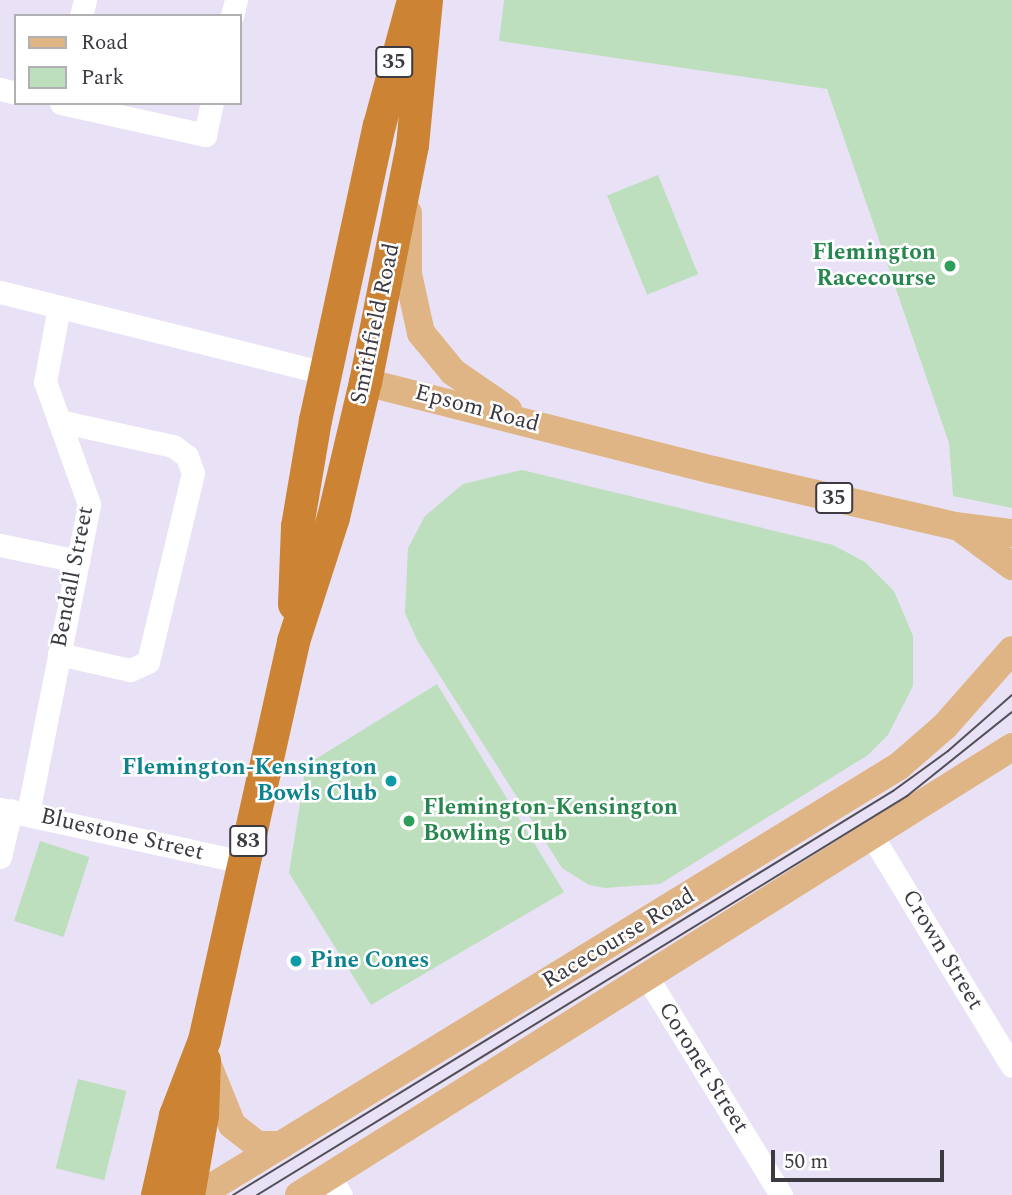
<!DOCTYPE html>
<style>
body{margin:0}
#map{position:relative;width:1012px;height:1195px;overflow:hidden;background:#e9e2f6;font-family:Spectral,serif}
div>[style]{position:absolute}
.green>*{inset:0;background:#bedfbe;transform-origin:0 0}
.minor>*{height:23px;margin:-11.5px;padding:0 11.5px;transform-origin:11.5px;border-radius:11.5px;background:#fff}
.major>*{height:28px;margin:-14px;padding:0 14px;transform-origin:14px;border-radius:14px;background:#e0b585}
.highway>*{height:33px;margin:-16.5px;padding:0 16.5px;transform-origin:16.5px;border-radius:16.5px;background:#cc8434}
.tram>*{height:2px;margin:-1px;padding:0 1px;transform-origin:1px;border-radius:1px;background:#524f58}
.dots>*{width:19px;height:19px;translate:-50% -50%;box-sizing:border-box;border:4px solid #fff;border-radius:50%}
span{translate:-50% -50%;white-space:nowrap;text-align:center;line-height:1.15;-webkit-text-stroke:5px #fff;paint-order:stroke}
.shield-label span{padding:2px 5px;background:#fff;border:2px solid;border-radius:5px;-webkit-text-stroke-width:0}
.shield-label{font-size:21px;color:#3d3a42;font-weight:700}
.leisure-label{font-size:23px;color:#27864d;font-weight:700}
.right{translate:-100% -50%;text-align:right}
.left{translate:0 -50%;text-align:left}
.street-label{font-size:23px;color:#3d3a42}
.culture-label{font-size:23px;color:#0d838f;font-weight:700}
.legend{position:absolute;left:14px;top:14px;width:228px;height:91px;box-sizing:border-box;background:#fff;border:2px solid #b1b0b3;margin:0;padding:9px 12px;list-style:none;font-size:21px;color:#3d3a42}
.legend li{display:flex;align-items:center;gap:14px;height:35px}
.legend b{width:35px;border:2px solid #b1b0b3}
.scale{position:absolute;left:771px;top:1150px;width:173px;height:32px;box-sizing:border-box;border:4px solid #3d3a42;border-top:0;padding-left:9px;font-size:21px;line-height:24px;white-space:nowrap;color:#3d3a42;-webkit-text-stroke:5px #fff;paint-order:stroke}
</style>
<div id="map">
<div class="green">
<div style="clip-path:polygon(504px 0,1012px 0,1012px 508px,953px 496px,949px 443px,827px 89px,499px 41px)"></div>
<div style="left:658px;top:175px;width:107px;height:55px;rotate:68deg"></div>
<div style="clip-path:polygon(522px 470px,833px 545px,865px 562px,894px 591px,913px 636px,913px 686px,888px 735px,868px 755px,660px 884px,605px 888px,589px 885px,562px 868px,417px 640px,405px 613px,408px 548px,425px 516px,463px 484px)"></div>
<div style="clip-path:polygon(437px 684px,564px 892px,371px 1005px,289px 873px,306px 765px)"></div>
<div style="left:40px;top:841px;width:52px;height:84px;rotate:18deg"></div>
<div style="left:78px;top:1079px;width:50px;height:92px;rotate:14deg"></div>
</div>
<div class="minor">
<div style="left:81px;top:16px;width:16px;rotate:-76deg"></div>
<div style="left:232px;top:16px;width:16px;rotate:-76deg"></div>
<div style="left:0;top:89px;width:16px;rotate:14deg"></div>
<div style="left:61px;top:103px;width:148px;rotate:12.5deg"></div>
<div style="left:205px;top:135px;width:33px;rotate:-78deg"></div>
<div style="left:0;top:292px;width:335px;rotate:14deg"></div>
<div style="left:59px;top:421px;width:117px;rotate:12.4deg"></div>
<div style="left:173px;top:446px;width:17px;rotate:36deg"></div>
<div style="left:187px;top:456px;width:18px;rotate:71deg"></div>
<div style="left:193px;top:473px;width:194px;rotate:103.4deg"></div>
<div style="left:148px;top:662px;width:20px;rotate:156deg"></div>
<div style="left:130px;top:670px;width:73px;rotate:-167.3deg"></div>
<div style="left:0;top:545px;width:80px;rotate:11.6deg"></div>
<div style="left:0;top:809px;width:250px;rotate:12.3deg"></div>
<div style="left:28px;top:813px;width:315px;rotate:-78.8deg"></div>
<div style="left:89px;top:504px;width:130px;rotate:-109.8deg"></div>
<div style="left:45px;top:382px;width:76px;rotate:-79.4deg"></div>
<div style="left:872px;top:836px;width:269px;rotate:58.7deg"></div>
<div style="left:0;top:857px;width:48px;rotate:-76.8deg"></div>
<div style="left:647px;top:977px;width:256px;rotate:58.4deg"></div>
<div style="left:329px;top:1176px;width:22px;rotate:58deg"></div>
</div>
<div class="major">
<div style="left:408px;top:213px;width:61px;rotate:90deg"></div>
<div style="left:408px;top:274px;width:60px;rotate:77.6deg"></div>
<div style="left:421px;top:333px;width:50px;rotate:50.6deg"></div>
<div style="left:453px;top:372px;width:67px;rotate:34.6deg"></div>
<div style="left:365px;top:382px;width:359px;rotate:14.2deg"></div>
<div style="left:713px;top:470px;width:248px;rotate:13deg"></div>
<div style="left:955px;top:526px;width:57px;rotate:7deg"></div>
<div style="left:963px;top:530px;width:61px;rotate:36.3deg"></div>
<div style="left:209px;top:1068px;width:61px;rotate:68deg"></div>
<div style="left:232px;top:1125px;width:33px;rotate:38deg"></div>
<div style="left:258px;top:1145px;width:23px"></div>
<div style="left:199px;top:1195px;width:821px;rotate:-31.5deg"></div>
<div style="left:899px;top:766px;width:61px;rotate:-41deg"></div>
<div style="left:945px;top:726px;width:101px;rotate:-48.6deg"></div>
<div style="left:299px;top:1195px;width:842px;rotate:-32.14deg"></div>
</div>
<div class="highway">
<div style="left:294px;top:604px;width:78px;rotate:-87.8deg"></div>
<div style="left:297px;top:526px;width:108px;rotate:-80.4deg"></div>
<div style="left:315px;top:420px;width:302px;rotate:-77.8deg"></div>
<div style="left:379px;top:125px;width:130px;rotate:-74.8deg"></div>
<div style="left:157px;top:1195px;width:82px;rotate:-77.3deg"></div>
<div style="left:175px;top:1115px;width:80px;rotate:-68.9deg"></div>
<div style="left:204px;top:1040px;width:409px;rotate:-77.4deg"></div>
<div style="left:293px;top:641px;width:130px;rotate:-72.1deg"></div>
<div style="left:333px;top:517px;width:139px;rotate:-76.7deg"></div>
<div style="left:365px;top:382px;width:242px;rotate:-78.8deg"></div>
<div style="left:412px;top:145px;width:146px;rotate:-84.5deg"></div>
<div style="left:188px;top:1195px;width:81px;rotate:-80.1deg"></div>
<div style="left:202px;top:1115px;width:55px;rotate:-87.9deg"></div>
</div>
<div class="tram">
<div style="left:233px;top:1195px;width:774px;rotate:-31.47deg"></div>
<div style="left:893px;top:791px;width:68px;rotate:-36deg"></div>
<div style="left:948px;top:751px;width:85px;rotate:-41.2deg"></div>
<div style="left:257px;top:1195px;width:763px;rotate:-31.54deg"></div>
<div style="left:907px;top:796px;width:134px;rotate:-38.7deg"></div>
</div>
<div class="dots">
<div style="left:950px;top:266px;background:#2e9e5b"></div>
<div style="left:391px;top:781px;background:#0f9aa8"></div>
<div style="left:409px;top:821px;background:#2e9e5b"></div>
<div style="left:296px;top:961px;background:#0f9aa8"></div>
</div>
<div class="shield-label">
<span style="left:394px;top:62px">35</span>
<span style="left:834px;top:498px">35</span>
<span style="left:248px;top:841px">83</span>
</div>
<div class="leisure-label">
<span class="right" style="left:936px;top:266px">Flemington<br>Racecourse</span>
<span class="left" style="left:423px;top:821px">Flemington-Kensington<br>Bowling Club</span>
</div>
<div class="street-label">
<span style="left:376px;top:324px;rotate:-78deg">Smithfield Road</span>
<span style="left:477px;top:409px;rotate:15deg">Epsom Road</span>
<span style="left:73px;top:577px;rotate:-79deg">Bendall Street</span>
<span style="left:122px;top:835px;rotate:13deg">Bluestone Street</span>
<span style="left:619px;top:939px;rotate:-31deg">Racecourse Road</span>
<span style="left:942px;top:950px;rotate:59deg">Crown Street</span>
<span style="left:703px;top:1068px;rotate:58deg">Coronet Street</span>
</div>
<div class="culture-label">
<span class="right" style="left:377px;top:781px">Flemington-Kensington<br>Bowls Club</span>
<span class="left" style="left:310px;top:961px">Pine Cones</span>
</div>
<ul class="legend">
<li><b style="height:9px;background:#e0b585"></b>Road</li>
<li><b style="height:19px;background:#bedfbe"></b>Park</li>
</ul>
<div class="scale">50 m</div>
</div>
